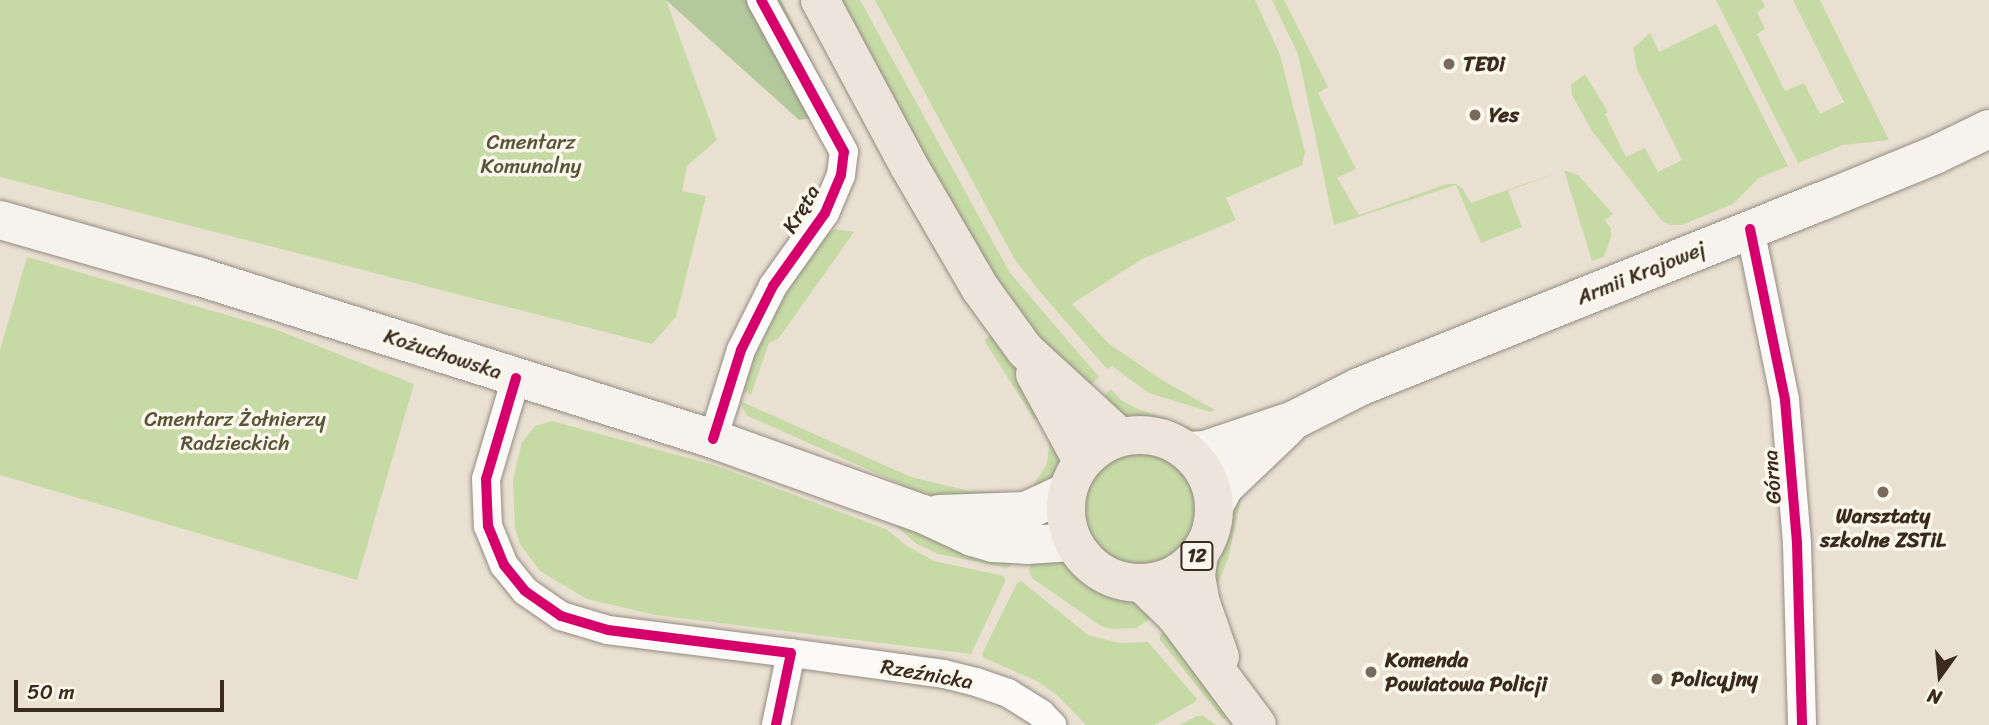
<!DOCTYPE html>
<meta charset="utf-8">
<style>
body{margin:0}
#map{position:relative;width:1989px;height:725px;overflow:hidden;background:#eae0d2;font-family:Sriracha,sans-serif}
div>[style]{position:absolute}
.green>*{inset:0;background:#c6daa6}
.round{border-radius:50%}
.forest>*{inset:0;background:#b3c99c}
.roads{filter:drop-shadow(0 0 2px #948c83) drop-shadow(0 0 2px #948c83)}
.street>*{height:28px;margin:-14px;padding:0 14px;transform-origin:14px;border-radius:14px;background:#fcfaf8}
.secondary>*{height:38px;margin:-19px;padding:0 19px;transform-origin:19px;border-radius:19px;background:#f6f2ed}
.primary>*{height:38px;margin:-19px;padding:0 19px;transform-origin:19px;border-radius:19px;background:#ede5dc}
.primary>.ring{margin:-19px;padding:0;box-sizing:content-box;background:none;border:38px solid #ede5dc;border-radius:50%}
.cycleway>*{height:10px;margin:-5px;padding:0 5px;transform-origin:5px;border-radius:5px;background:#d6006c}
.dots>*{width:19px;height:19px;translate:-50% -50%;box-sizing:border-box;border:4px solid #fbf7ec;border-radius:50%}
span{translate:-50% -50%;white-space:nowrap;text-align:center;line-height:1.15;-webkit-text-stroke:7px #fbf7ec;paint-order:stroke}
.shield-label span{padding:2px 5px;background:#fbf7ec;border:2px solid;border-radius:5px;-webkit-text-stroke-width:0}
.shield-label{font-size:19px;color:#3b2a1e;font-weight:700}
.poi-label{font-size:21px;color:#3b2a1e;font-weight:700}
.left{translate:0 -50%;text-align:left}
.park-label{font-size:21px;color:#565537}
.street-label{font-size:21px;color:#3b2a1e}
.north{position:absolute;left:1905px;top:641px;width:70px;height:70px;-webkit-text-stroke:5px #fbf7ec;paint-order:stroke;rotate:195deg;font-size:19px;font-weight:700;line-height:28px;text-align:center;color:#3b2a1e}
.north::after{content:'';display:block;margin:auto;width:24px;height:32px;background:#3b2a1e;clip-path:polygon(50% 0,100% 100%,50% 72%,0 100%)}
.scale{position:absolute;left:14px;top:680px;width:210px;height:32px;box-sizing:border-box;border:4px solid #3b2a1e;border-top:0;padding-left:9px;font-size:21px;line-height:24px;white-space:nowrap;color:#3b2a1e;-webkit-text-stroke:5px #fbf7ec;paint-order:stroke}
</style>
<div id="map">
<div class="green">
<div style="clip-path:polygon(0 0,666px 0,717px 140px,687px 166px,682px 191px,706px 196px,676px 317px,652px 344px,0 177px)"></div>
<div style="clip-path:polygon(838px 0,860px 0,1010px 273px,1099px 377px,1084px 391px,1025px 323px,979px 258px)"></div>
<div style="clip-path:polygon(875px 0,1255px 0,1280px 55px,1305px 152px,1302px 165px,1226px 198px,1236px 220px,1142px 259px,1072px 304px,1108px 343px,1162px 380px,1215px 410px,1210px 412px,1149px 393px,1112px 366px,1107px 369px,1041px 293px,1015px 260px)"></div>
<div style="clip-path:polygon(1272px 0,1284px 0,1328px 87px,1318px 93px,1356px 169px,1337px 178px,1359px 215px,1447px 184px,1456px 184px,1462px 188px,1471px 203px,1564px 170px,1578px 175px,1613px 214px,1605px 220px,1611px 229px,1611px 237px,1604px 257px,1592px 261px,1564px 170px,1508px 191px,1522px 227px,1481px 243px,1456px 185px,1334px 225px,1298px 54px)"></div>
<div style="clip-path:polygon(1716px 0,1762px 0,1765px 7px,1757px 12px,1765px 29px,1757px 34px,1785px 91px,1804px 83px,1820px 114px,1844px 102px,1793px 0,1820px 0,1889px 140px,1843px 145px,1798px 163px)"></div>
<div style="clip-path:polygon(1716px 24px,1788px 166px,1759px 178px,1733px 204px,1682px 225px,1670px 225px,1662px 221px,1592px 131px,1572px 95px,1571px 85px,1585px 74px,1608px 112px,1605px 114px,1626px 157px,1645px 148px,1658px 172px,1682px 160px,1637px 69px,1633px 48px,1650px 33px,1659px 52px)"></div>
<div style="clip-path:polygon(835px 229px,854px 232px,779px 338px,769px 343px,751px 395px,742px 390px,762px 336px,783px 295px,827px 234px)"></div>
<div style="clip-path:polygon(27px 257px,275px 329px,414px 384px,357px 580px,0 475px,0 350px)"></div>
<div style="clip-path:polygon(995px 333px,1048px 416px,1041px 421px,1034px 419px,984px 340px)"></div>
<div style="clip-path:polygon(1111px 389px,1121px 400px,1138px 409px,1214px 436px,1188px 436px,1168px 427px,1126px 421px,1096px 403px)"></div>
<div style="clip-path:polygon(740px 401px,911px 477px,969px 491px,1013px 493px,937px 497px,914px 490px,746px 415px)"></div>
<div style="clip-path:polygon(552px 421px,714px 465px,886px 529px,907px 546px,934px 561px,1004px 576px,1005px 582px,971px 654px,655px 615px,587px 599px,540px 571px,520px 544px,515px 528px,513px 480px,522px 442px,535px 426px)"></div>
<div style="clip-path:polygon(1050px 436px,1061px 461px,1059px 470px,1055px 479px,1031px 489px,1047px 464px)"></div>
<div class="round" style="left:1084px;top:450px;width:116px;height:116px"></div>
<div style="clip-path:polygon(1245px 480px,1228px 559px,1216px 588px,1213px 556px,1223px 534px,1229px 504px)"></div>
<div style="clip-path:polygon(891px 522px,1014px 562px,1007px 568px,938px 554px,917px 544px)"></div>
<div style="clip-path:polygon(1034px 551px,1066px 557px,1091px 578px,1146px 599px,1161px 612px,1136px 628px,1112px 629px,1101px 626px,1032px 578px,1029px 571px)"></div>
<div style="clip-path:polygon(1021px 581px,1088px 635px,1119px 643px,1148px 642px,1197px 699px,1195px 702px,1154px 725px,1086px 725px,1058px 696px,1037px 681px,984px 658px,982px 654px,1017px 583px)"></div>
<div style="clip-path:polygon(1172px 627px,1230px 719px,1223px 719px,1160px 640px,1160px 634px)"></div>
<div style="clip-path:polygon(1202px 715px,1216px 725px,1180px 725px,1195px 717px)"></div>
</div>
<div class="forest">
<div style="clip-path:polygon(666px 0,781px 0,838px 115px,799px 120px)"></div>
</div>
<div class="roads">
<div class="street">
<div style="left:1750px;top:229px;width:175px;rotate:78.4deg"></div>
<div style="left:1785px;top:400px;width:144px;rotate:85.2deg"></div>
<div style="left:1797px;top:544px;width:181px;rotate:88.4deg"></div>
<div style="left:516px;top:378px;width:105px;rotate:106.5deg"></div>
<div style="left:486px;top:479px;width:47px;rotate:87.6deg"></div>
<div style="left:488px;top:526px;width:42px;rotate:67.7deg"></div>
<div style="left:504px;top:565px;width:33px;rotate:51deg"></div>
<div style="left:525px;top:591px;width:44px;rotate:34.8deg"></div>
<div style="left:561px;top:616px;width:49px;rotate:16.6deg"></div>
<div style="left:608px;top:630px;width:184px;rotate:7.2deg"></div>
<div style="left:791px;top:653px;width:74px;rotate:101.8deg"></div>
<div style="left:713px;top:439px;width:93px;rotate:-72.5deg"></div>
<div style="left:741px;top:350px;width:72px;rotate:-63.4deg"></div>
<div style="left:773px;top:286px;width:90px;rotate:-54.5deg"></div>
<div style="left:825px;top:213px;width:41px;rotate:-67.2deg"></div>
<div style="left:841px;top:175px;width:23px;rotate:-83deg"></div>
<div style="left:844px;top:152px;width:173px;rotate:-118.6deg"></div>
<div style="left:791px;top:653px;width:154px;rotate:7.8deg"></div>
<div style="left:944px;top:674px;width:33px;rotate:14deg"></div>
<div style="left:976px;top:682px;width:34px;rotate:19deg"></div>
<div style="left:1008px;top:693px;width:39px;rotate:32deg"></div>
<div style="left:1041px;top:714px;width:16px;rotate:45deg"></div>
</div>
<div class="secondary">
<div style="left:0;top:220px;width:205px;rotate:15.9deg"></div>
<div style="left:197px;top:276px;width:541px;rotate:17.53deg"></div>
<div style="left:713px;top:439px;width:223px;rotate:19.7deg"></div>
<div style="left:923px;top:514px;width:54px;rotate:25.1deg"></div>
<div style="left:972px;top:537px;width:22px;rotate:16deg"></div>
<div style="left:993px;top:543px;width:34px;rotate:3deg"></div>
<div style="left:1027px;top:545px;width:46px;rotate:-3.7deg"></div>
<div style="left:1187px;top:451px;width:18px;rotate:-3deg"></div>
<div style="left:1205px;top:450px;width:94px;rotate:-18.6deg"></div>
<div style="left:1294px;top:420px;width:73px;rotate:-26.9deg"></div>
<div style="left:1359px;top:387px;width:497px;rotate:-21.9deg"></div>
<div style="left:1820px;top:202px;width:124px;rotate:-22.2deg"></div>
<div style="left:1935px;top:155px;width:60px;rotate:-25.7deg"></div>
<div style="left:1214px;top:506px;width:21px;rotate:-62deg"></div>
<div style="left:1224px;top:487px;width:87px;rotate:-43.6deg"></div>
<div style="left:939px;top:514px;width:87px;rotate:-2deg"></div>
<div style="left:1026px;top:511px;width:45px;rotate:-24.9deg"></div>
</div>
<div class="primary">
<div style="left:820px;top:0;width:188px;rotate:61.8deg"></div>
<div style="left:909px;top:166px;width:141px;rotate:59.8deg"></div>
<div style="left:980px;top:288px;width:77px;rotate:54deg"></div>
<div style="left:1025px;top:350px;width:129px;rotate:42.5deg"></div>
<div style="left:1035px;top:374px;width:99px;rotate:61.6deg"></div>
<div class="ring" style="left:1066px;top:435px;width:110px;height:110px"></div>
<div style="left:1199px;top:554px;width:22px;rotate:98deg"></div>
<div style="left:1196px;top:576px;width:27px;rotate:80deg"></div>
<div style="left:1201px;top:603px;width:57px;rotate:70.6deg"></div>
<div style="left:1142px;top:583px;width:46px;rotate:44.1deg"></div>
<div style="left:1175px;top:615px;width:137px;rotate:53.3deg"></div>
</div>
</div>
<div class="cycleway">
<div style="left:1750px;top:229px;width:175px;rotate:78.4deg"></div>
<div style="left:1785px;top:400px;width:144px;rotate:85.2deg"></div>
<div style="left:1797px;top:544px;width:181px;rotate:88.4deg"></div>
<div style="left:516px;top:378px;width:105px;rotate:106.5deg"></div>
<div style="left:486px;top:479px;width:47px;rotate:87.6deg"></div>
<div style="left:488px;top:526px;width:42px;rotate:67.7deg"></div>
<div style="left:504px;top:565px;width:33px;rotate:51deg"></div>
<div style="left:525px;top:591px;width:44px;rotate:34.8deg"></div>
<div style="left:561px;top:616px;width:49px;rotate:16.6deg"></div>
<div style="left:608px;top:630px;width:184px;rotate:7.2deg"></div>
<div style="left:791px;top:653px;width:74px;rotate:101.8deg"></div>
<div style="left:713px;top:439px;width:93px;rotate:-72.5deg"></div>
<div style="left:741px;top:350px;width:72px;rotate:-63.4deg"></div>
<div style="left:773px;top:286px;width:90px;rotate:-54.5deg"></div>
<div style="left:825px;top:213px;width:41px;rotate:-67.2deg"></div>
<div style="left:841px;top:175px;width:23px;rotate:-83deg"></div>
<div style="left:844px;top:152px;width:173px;rotate:-118.6deg"></div>
</div>
<div class="dots">
<div style="left:1449px;top:64px;background:#786a5d"></div>
<div style="left:1475px;top:115px;background:#786a5d"></div>
<div style="left:1883px;top:492px;background:#786a5d"></div>
<div style="left:1371px;top:672px;background:#786a5d"></div>
<div style="left:1657px;top:679px;background:#786a5d"></div>
</div>
<div class="shield-label">
<span style="left:1197px;top:556px">12</span>
</div>
<div class="poi-label">
<span class="left" style="left:1463px;top:64px">TEDi</span>
<span class="left" style="left:1489px;top:115px">Yes</span>
<span style="left:1883px;top:528px">Warsztaty<br>szkolne ZSTiL</span>
<span class="left" style="left:1385px;top:672px">Komenda<br>Powiatowa Policji</span>
<span class="left" style="left:1671px;top:679px">Policyjny</span>
</div>
<div class="park-label">
<span style="left:531px;top:154px">Cmentarz<br>Komunalny</span>
<span style="left:235px;top:431px">Cmentarz Żołnierzy<br>Radzieckich</span>
</div>
<div class="street-label">
<span style="left:801px;top:209px;rotate:-59deg">Kręta</span>
<span style="left:1641px;top:273px;rotate:-22deg">Armii Krajowej</span>
<span style="left:443px;top:354px;rotate:18deg">Kożuchowska</span>
<span style="left:1772px;top:477px;rotate:-94deg">Górna</span>
<span style="left:927px;top:674px;rotate:10deg">Rzeźnicka</span>
</div>
<div class="north">N</div>
<div class="scale">50 m</div>
</div>
